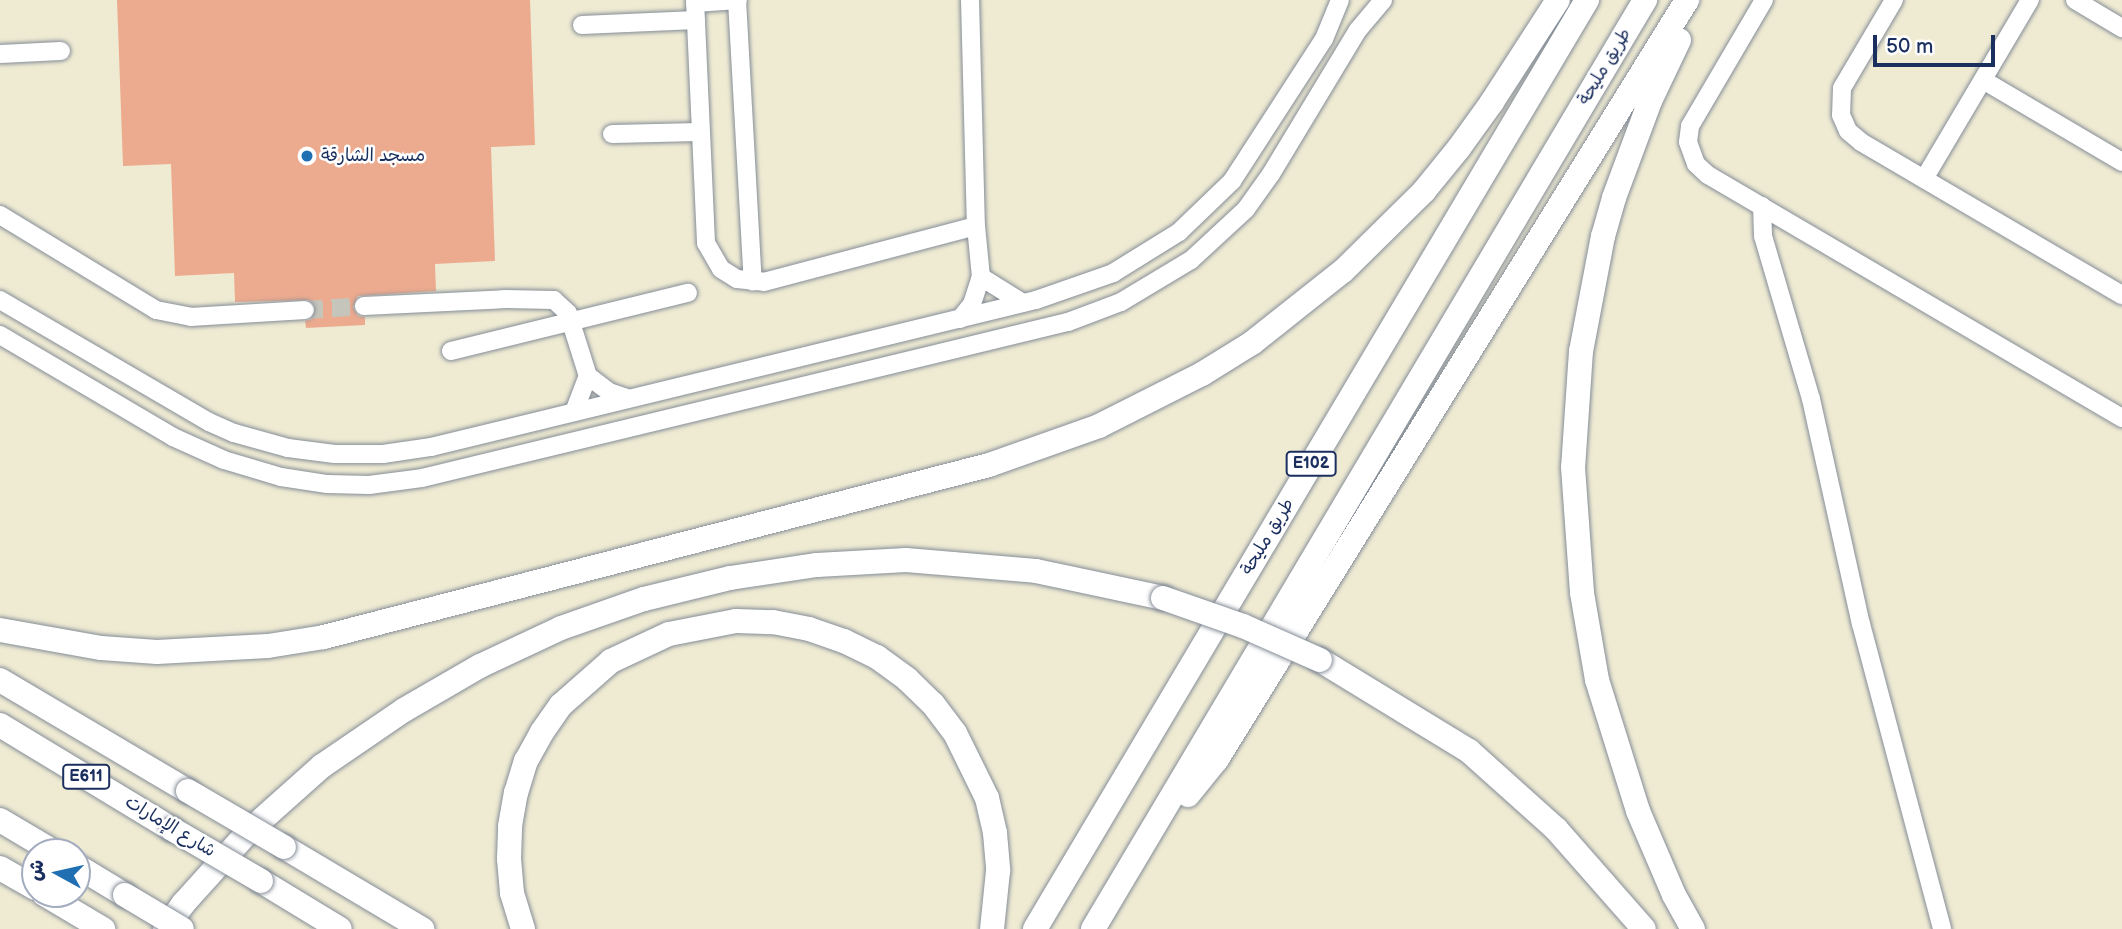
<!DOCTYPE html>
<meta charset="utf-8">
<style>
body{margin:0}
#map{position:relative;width:2122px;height:929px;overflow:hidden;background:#efebd3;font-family:"Balsamiq Sans","Playpen Sans Arabic",sans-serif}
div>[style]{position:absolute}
.building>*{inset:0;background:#ecab8f}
.minor-tunnel>*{height:18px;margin-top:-9px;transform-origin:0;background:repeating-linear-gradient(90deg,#c5c5bc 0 18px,transparent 0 27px)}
.roads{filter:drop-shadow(0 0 2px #858d98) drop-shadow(0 0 2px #858d98)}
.minor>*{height:18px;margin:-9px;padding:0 9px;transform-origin:9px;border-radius:9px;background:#fff}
.highway>*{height:24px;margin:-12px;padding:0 12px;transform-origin:12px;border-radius:12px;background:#fff}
.bridges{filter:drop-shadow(0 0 2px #858d98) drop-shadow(0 0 2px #858d98)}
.highway-bridge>*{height:24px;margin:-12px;padding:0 12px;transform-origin:12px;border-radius:12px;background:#fff}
.dots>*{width:19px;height:19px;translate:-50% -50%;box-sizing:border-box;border:4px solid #fff;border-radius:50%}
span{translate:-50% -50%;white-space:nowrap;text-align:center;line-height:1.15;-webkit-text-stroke:5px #fff;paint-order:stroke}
.shield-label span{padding:2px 5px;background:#fff;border:2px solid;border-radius:5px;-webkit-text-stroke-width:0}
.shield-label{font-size:16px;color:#1b2f5e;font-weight:700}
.street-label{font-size:18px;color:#1b2f5e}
.poi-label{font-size:18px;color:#1b2f5e}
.left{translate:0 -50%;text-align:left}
.north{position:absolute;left:21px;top:838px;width:70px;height:70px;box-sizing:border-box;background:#fff;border:2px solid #a4acbf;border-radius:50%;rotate:278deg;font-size:19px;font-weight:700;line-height:28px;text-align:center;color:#1b2f5e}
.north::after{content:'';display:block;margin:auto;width:24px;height:32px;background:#1f6fb2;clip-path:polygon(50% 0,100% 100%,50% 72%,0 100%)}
.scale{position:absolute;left:1873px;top:35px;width:122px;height:32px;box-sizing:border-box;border:4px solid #1b2f5e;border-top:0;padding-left:9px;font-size:21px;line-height:24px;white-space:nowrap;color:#1b2f5e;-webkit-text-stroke:5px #fff;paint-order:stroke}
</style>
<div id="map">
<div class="building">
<div style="clip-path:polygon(117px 0,530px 0,535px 145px,491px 147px,495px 261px,435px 264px,436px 291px,358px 296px,353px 307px,358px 316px,365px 317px,365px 325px,306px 328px,305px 321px,312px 319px,316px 310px,309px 300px,235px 302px,234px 273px,175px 276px,171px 164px,123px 166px)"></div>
</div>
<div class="minor-tunnel">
<div style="left:305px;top:310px;width:59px;rotate:-3.9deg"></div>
</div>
<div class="roads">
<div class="minor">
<div style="left:695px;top:0;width:243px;rotate:87.4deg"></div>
<div style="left:706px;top:243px;width:30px;rotate:60deg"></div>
<div style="left:721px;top:269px;width:19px;rotate:32deg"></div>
<div style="left:737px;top:279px;width:27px;rotate:6deg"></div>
<div style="left:764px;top:282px;width:219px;rotate:-14.8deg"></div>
<div style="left:737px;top:0;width:282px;rotate:86.8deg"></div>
<div style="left:970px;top:0;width:226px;rotate:88.5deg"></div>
<div style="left:976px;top:226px;width:51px;rotate:84.4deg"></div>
<div style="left:1764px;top:0;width:146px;rotate:120.4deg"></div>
<div style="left:1690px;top:126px;width:16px;rotate:97deg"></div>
<div style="left:1688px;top:142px;width:23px;rotate:70deg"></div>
<div style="left:1696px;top:164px;width:16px;rotate:43deg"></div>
<div style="left:1708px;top:175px;width:480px;rotate:30.4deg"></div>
<div style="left:1894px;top:0;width:102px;rotate:120.6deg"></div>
<div style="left:1842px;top:88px;width:27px;rotate:92deg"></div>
<div style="left:1841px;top:115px;width:17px;rotate:66deg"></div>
<div style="left:1848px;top:131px;width:17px;rotate:40deg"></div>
<div style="left:1861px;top:142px;width:303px;rotate:30.4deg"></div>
<div style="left:2075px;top:0;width:55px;rotate:30.8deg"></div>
<div style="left:695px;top:3px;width:43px;rotate:-4deg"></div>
<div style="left:582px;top:25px;width:114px;rotate:-2.5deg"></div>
<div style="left:0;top:54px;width:61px;rotate:-2.8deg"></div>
<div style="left:1983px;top:80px;width:161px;rotate:30.5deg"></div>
<div style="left:612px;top:134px;width:88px;rotate:-1.3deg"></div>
<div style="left:1924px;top:179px;width:208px;rotate:-59.4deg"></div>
<div style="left:1762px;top:206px;width:30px;rotate:88deg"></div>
<div style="left:1763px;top:236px;width:170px;rotate:73.6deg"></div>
<div style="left:1811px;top:399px;width:230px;rotate:77.5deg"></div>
<div style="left:1861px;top:624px;width:316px;rotate:75.1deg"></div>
<div style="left:0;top:215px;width:183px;rotate:31.3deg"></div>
<div style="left:156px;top:310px;width:36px;rotate:11deg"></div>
<div style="left:191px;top:317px;width:114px;rotate:-3.5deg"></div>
<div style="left:0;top:300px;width:242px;rotate:30.3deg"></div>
<div style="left:209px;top:422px;width:27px;rotate:24deg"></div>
<div style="left:234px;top:433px;width:56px;rotate:15.5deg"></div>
<div style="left:288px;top:448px;width:47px;rotate:7.3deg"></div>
<div style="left:335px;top:454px;width:48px"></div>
<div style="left:383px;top:454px;width:49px;rotate:-8.3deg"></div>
<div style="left:431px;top:447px;width:623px;rotate:-13.66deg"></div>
<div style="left:1036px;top:300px;width:82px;rotate:-19.3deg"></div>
<div style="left:1113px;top:273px;width:78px;rotate:-31.8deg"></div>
<div style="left:1179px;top:232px;width:74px;rotate:-43.9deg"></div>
<div style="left:1232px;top:181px;width:169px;rotate:-57.1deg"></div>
<div style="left:1324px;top:39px;width:42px;rotate:-67.7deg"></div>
<div style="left:364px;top:306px;width:142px;rotate:-2.8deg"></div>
<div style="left:506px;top:299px;width:48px;rotate:1.2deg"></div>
<div style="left:554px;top:300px;width:19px;rotate:43deg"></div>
<div style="left:568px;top:313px;width:66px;rotate:72.4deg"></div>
<div style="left:588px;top:376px;width:26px;rotate:37deg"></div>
<div style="left:609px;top:392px;width:18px;rotate:19deg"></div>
<div style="left:960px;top:319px;width:19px;rotate:-51deg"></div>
<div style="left:972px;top:304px;width:28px;rotate:-72deg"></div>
<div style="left:981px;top:277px;width:49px;rotate:31.8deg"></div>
<div style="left:0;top:335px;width:201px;rotate:30.5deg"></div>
<div style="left:173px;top:437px;width:56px;rotate:24.3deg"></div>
<div style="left:224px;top:460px;width:59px;rotate:16.6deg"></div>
<div style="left:281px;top:477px;width:47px;rotate:8.7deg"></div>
<div style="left:327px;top:484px;width:42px;rotate:1.4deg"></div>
<div style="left:369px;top:485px;width:53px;rotate:-7.5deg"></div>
<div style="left:422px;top:478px;width:665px;rotate:-13.58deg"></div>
<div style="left:1068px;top:322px;width:57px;rotate:-20.7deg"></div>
<div style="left:1121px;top:302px;width:82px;rotate:-31deg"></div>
<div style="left:1191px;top:260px;width:75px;rotate:-42.8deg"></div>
<div style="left:1246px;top:209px;width:43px;rotate:-54.5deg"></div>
<div style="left:1271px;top:174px;width:168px;rotate:-58.9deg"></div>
<div style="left:1358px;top:30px;width:39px;rotate:-50deg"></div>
<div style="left:451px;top:351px;width:244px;rotate:-13.8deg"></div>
<div style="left:574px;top:412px;width:39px;rotate:-69deg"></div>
</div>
<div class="highway">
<div style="left:1679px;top:40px;width:68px;rotate:115.4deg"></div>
<div style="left:1650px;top:101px;width:103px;rotate:110.4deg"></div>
<div style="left:1614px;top:198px;width:40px;rotate:106deg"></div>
<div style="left:1603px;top:236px;width:117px;rotate:100.8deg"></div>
<div style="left:1581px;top:351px;width:116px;rotate:93.9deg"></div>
<div style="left:1573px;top:467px;width:126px;rotate:85.9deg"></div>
<div style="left:1582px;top:593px;width:88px;rotate:80.2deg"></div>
<div style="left:1597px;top:680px;width:137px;rotate:72.6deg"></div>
<div style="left:1638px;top:811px;width:91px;rotate:66.8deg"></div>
<div style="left:1674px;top:895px;width:39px;rotate:61deg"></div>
<div style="left:0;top:630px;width:103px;rotate:10.1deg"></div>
<div style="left:101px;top:648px;width:56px;rotate:4.1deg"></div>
<div style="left:157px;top:652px;width:111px;rotate:-3.1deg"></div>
<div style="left:268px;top:646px;width:57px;rotate:-9.1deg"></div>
<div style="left:324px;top:637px;width:687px;rotate:-14.5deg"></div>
<div style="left:989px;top:465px;width:117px;rotate:-19.5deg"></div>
<div style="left:1099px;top:426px;width:115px;rotate:-26.8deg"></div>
<div style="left:1202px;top:374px;width:59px;rotate:-31.8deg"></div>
<div style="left:1252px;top:343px;width:116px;rotate:-38.4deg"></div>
<div style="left:1343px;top:271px;width:114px;rotate:-44.6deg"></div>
<div style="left:1424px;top:191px;width:55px;rotate:-50.9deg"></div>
<div style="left:1459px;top:148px;width:57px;rotate:-54.3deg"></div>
<div style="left:1492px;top:102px;width:121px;rotate:-57.1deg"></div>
<div style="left:1320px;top:660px;width:175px;rotate:31.4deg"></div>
<div style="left:1469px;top:751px;width:117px;rotate:41.9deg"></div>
<div style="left:1556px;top:829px;width:133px;rotate:48.7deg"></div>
<div style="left:0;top:680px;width:218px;rotate:30.6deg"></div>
<div style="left:0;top:725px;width:201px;rotate:31.2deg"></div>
<div style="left:1188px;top:795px;width:46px;rotate:-51.1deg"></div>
<div style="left:1217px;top:759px;width:893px;rotate:-58.23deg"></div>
<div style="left:0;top:820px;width:63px;rotate:30.7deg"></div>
<div style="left:284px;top:847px;width:161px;rotate:30.7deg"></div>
<div style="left:77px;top:866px;width:56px;rotate:31.1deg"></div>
<div style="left:0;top:868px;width:40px;rotate:29.7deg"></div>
<div style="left:261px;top:881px;width:92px;rotate:31.3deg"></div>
<div style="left:44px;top:894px;width:69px;rotate:30.7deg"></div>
<div style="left:165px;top:929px;width:31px;rotate:-54deg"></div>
<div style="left:183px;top:904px;width:98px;rotate:-47.9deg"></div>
<div style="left:249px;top:831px;width:98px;rotate:-41.7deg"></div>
<div style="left:322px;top:766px;width:99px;rotate:-34.3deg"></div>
<div style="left:404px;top:710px;width:88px;rotate:-30.1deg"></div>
<div style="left:480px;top:666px;width:89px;rotate:-25.1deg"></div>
<div style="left:561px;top:628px;width:88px;rotate:-19.3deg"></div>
<div style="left:644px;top:599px;width:89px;rotate:-13.7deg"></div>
<div style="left:730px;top:578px;width:88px;rotate:-8.5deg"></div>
<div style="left:817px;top:565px;width:89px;rotate:-3.2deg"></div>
<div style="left:906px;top:560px;width:130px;rotate:4.8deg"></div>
<div style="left:1036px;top:571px;width:130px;rotate:12deg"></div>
<div style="left:523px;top:929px;width:38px;rotate:-107deg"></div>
<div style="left:512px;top:893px;width:34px;rotate:-95deg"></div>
<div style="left:509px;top:859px;width:33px;rotate:-88deg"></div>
<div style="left:510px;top:826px;width:34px;rotate:-80deg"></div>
<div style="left:516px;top:793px;width:34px;rotate:-73deg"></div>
<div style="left:526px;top:761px;width:33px;rotate:-61deg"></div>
<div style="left:542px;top:732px;width:33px;rotate:-55deg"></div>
<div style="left:561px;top:705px;width:67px;rotate:-41.3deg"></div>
<div style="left:611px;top:661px;width:64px;rotate:-25deg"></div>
<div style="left:669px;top:634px;width:68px;rotate:-11deg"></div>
<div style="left:736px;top:621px;width:37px;rotate:2deg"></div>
<div style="left:773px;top:622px;width:37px;rotate:11deg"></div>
<div style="left:809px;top:629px;width:37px;rotate:19deg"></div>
<div style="left:844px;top:641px;width:37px;rotate:26deg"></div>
<div style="left:877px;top:657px;width:37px;rotate:36deg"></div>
<div style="left:907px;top:679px;width:36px;rotate:44deg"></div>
<div style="left:933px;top:704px;width:36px;rotate:53deg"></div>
<div style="left:955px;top:733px;width:72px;rotate:63.8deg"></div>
<div style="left:987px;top:798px;width:36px;rotate:77deg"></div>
<div style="left:995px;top:833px;width:38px;rotate:85deg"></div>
<div style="left:998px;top:871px;width:58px;rotate:95.9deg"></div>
<div style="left:1035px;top:929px;width:1081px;rotate:-59.28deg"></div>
<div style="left:1093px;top:929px;width:1081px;rotate:-59.28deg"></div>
</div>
</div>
<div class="bridges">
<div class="highway-bridge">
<div style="left:1163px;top:598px;width:85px;rotate:19.3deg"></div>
<div style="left:1243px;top:626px;width:84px;rotate:23.8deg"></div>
<div style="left:188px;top:791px;width:111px;rotate:30.3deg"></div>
<div style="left:172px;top:829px;width:103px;rotate:30.3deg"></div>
<div style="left:125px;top:895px;width:66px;rotate:30.8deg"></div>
</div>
</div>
<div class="dots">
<div style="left:307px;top:156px;background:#1f6fb2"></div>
</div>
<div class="shield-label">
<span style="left:1311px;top:464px">E102</span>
<span style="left:86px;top:777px">E611</span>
</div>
<div class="street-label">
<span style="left:1605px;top:67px;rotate:-59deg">طريق مليحة</span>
<span style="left:1268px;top:537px;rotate:-59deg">طريق مليحة</span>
<span style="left:170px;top:827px;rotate:31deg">شارع الإمارات</span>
</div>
<div class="poi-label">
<span class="left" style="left:321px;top:156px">مسجد الشارقة</span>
</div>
<div class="north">ش</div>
<div class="scale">50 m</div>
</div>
